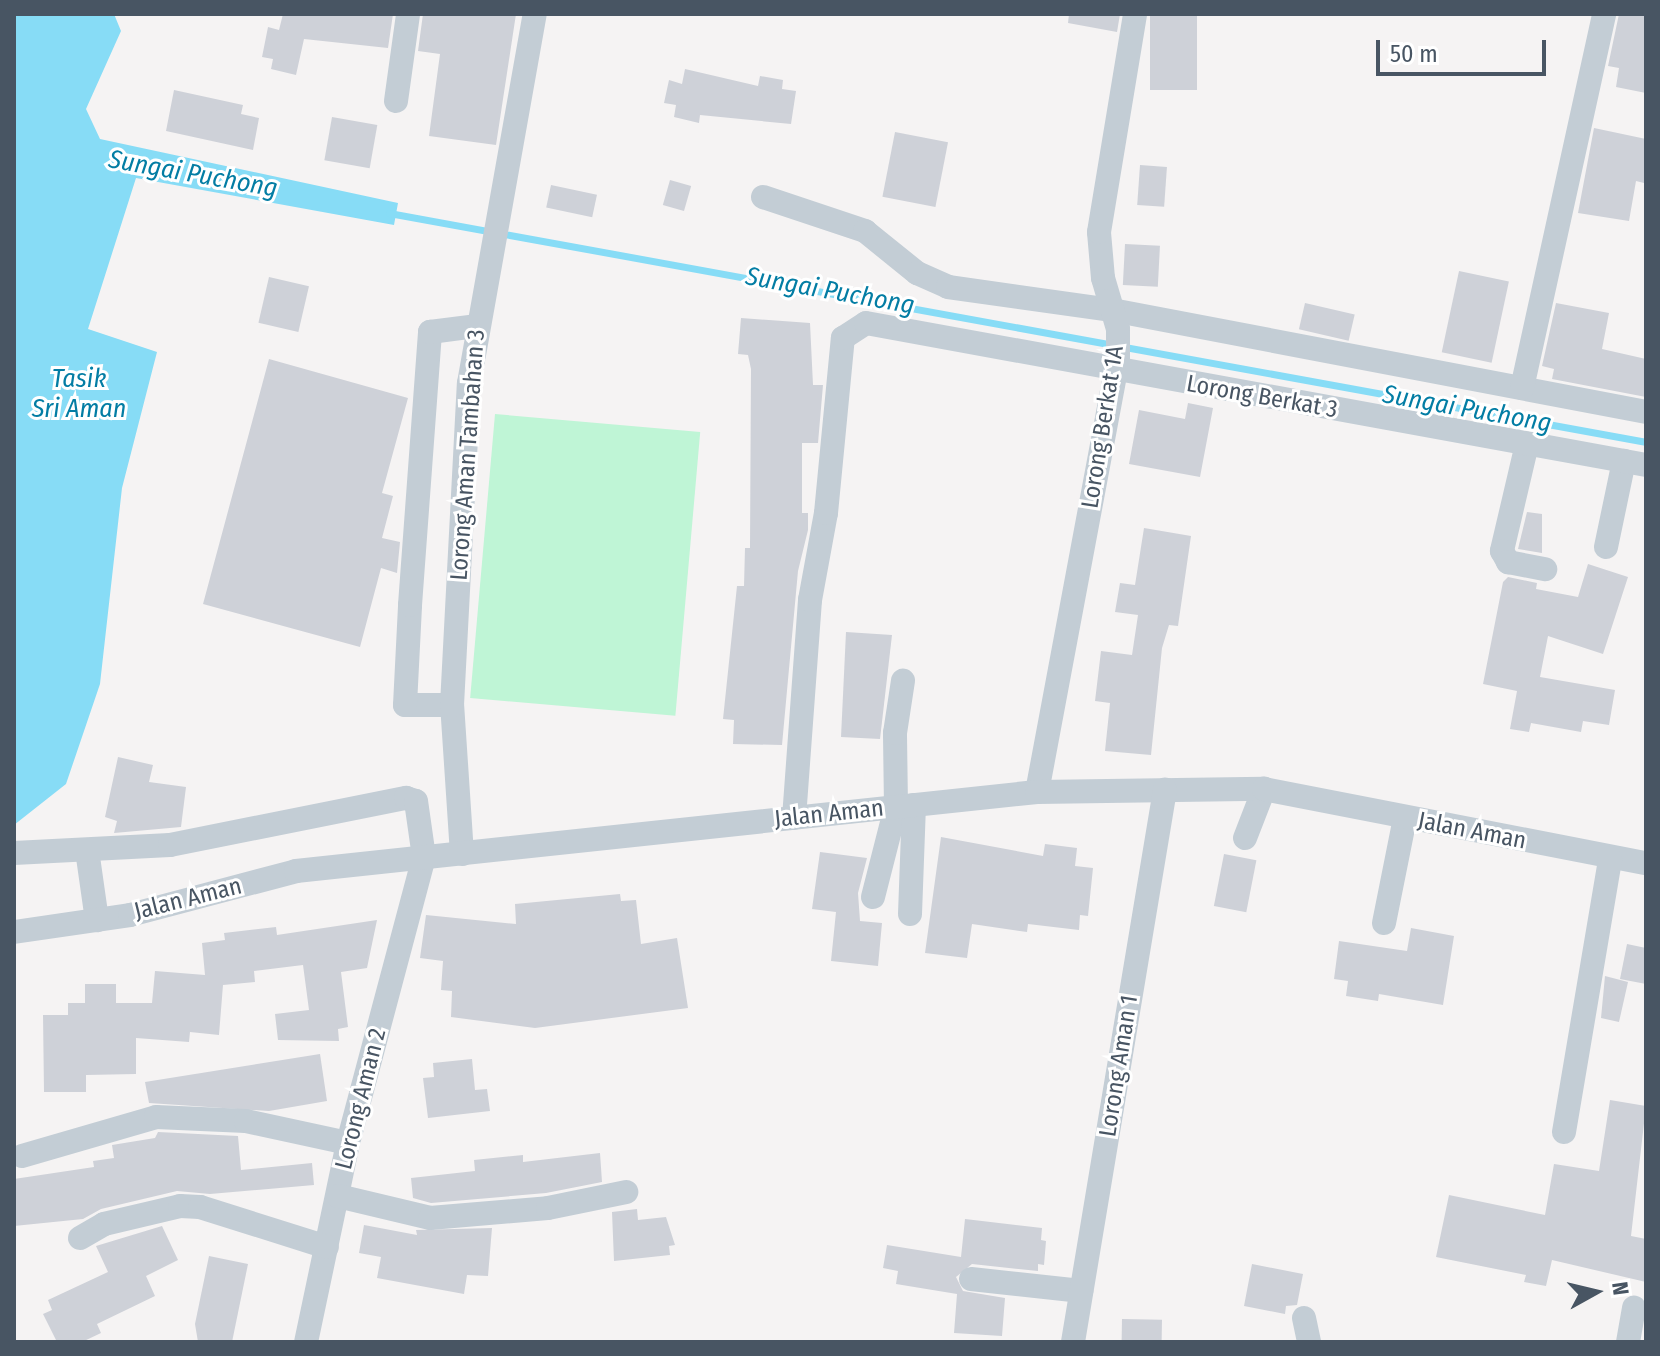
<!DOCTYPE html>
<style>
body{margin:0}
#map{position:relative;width:1660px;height:1356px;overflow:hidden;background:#f5f3f3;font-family:"Fira Sans Condensed",sans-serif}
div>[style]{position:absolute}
.green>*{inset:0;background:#bff5d6;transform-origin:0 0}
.water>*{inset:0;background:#87dcf6}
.stream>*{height:7px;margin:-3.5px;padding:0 3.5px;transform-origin:3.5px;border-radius:3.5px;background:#87dcf6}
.building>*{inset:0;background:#ced1d8;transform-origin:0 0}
.minor>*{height:24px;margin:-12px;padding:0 12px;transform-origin:12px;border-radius:12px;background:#c3cdd5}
span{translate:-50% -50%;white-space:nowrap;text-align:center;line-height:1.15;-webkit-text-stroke:6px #fff;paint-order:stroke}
.street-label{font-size:24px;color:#485563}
.water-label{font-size:26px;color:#037da4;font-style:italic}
.frame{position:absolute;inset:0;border:16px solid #485563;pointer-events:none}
.north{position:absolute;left:1556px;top:1252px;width:80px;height:80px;-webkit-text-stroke:6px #fff;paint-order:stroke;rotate:82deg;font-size:22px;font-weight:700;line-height:32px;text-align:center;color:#485563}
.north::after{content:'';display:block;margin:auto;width:28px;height:36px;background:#485563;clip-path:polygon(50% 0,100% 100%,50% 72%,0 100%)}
.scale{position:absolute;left:1376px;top:40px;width:170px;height:36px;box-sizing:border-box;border:4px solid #485563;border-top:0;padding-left:10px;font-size:24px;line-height:28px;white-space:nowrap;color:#485563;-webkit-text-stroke:6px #fff;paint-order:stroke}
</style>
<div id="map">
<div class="green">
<div style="left:495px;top:414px;width:206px;height:285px;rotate:5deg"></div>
</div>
<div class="water">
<div style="clip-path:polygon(14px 14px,114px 14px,121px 31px,86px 109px,100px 139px,398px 203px,394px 225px,136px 178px,88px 329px,157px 352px,122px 488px,100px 684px,66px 784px,14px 825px)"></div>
</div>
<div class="stream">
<div style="left:389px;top:213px;width:1278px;rotate:10.32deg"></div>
</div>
<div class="building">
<div style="clip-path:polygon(283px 14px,393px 14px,388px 48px,304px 39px,296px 75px,271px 69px,273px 59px,262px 57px,268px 27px,279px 30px)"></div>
<div style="clip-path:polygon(423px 14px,516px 14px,496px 145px,429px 136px,440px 54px,418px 51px)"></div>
<div style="clip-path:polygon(1069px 14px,1120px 14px,1117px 32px,1068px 23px)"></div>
<div style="left:1150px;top:14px;width:47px;height:76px"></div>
<div style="clip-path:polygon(1619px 14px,1646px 14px,1646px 93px,1616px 87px,1619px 68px,1608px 66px)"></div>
<div style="clip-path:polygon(685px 69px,758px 86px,760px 76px,783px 80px,782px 89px,796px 91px,791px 124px,700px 115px,699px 123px,674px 117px,676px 105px,664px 103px,669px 80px,682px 84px)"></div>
<div style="clip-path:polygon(174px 90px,243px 105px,241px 114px,259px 118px,253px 150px,166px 131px)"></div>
<div style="left:332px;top:117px;width:46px;height:44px;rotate:10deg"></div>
<div style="clip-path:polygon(1594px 128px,1646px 139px,1646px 172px,1644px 183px,1636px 181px,1629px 221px,1578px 213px)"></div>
<div style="left:895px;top:132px;width:54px;height:66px;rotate:11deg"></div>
<div style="left:1140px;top:165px;width:27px;height:40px;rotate:4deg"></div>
<div style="left:670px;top:180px;width:22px;height:26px;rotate:16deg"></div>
<div style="left:551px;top:185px;width:47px;height:23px;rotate:12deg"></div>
<div style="left:1125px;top:244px;width:35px;height:41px;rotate:3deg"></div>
<div style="left:1459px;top:271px;width:51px;height:83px;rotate:12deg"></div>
<div style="left:269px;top:277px;width:41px;height:47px;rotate:13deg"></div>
<div style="left:1305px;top:303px;width:51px;height:27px;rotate:13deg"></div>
<div style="clip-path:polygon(1556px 303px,1609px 313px,1602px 349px,1646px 359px,1646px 397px,1552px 379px,1554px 369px,1542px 366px)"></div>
<div style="clip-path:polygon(741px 318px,810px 323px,813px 385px,823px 385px,818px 443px,802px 443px,802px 513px,808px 513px,808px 530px,798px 571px,782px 745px,733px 744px,734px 720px,723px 719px,737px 586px,744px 586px,745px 548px,750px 548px,751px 369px,748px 355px,738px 354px)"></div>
<div style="clip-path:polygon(269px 359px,408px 398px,382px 493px,393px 496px,382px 538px,400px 542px,397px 573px,381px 568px,360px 647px,203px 604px)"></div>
<div style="clip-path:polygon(1188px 403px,1213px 408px,1200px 477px,1129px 464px,1139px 410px,1185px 419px)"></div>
<div style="clip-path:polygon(1527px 512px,1542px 514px,1542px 553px,1518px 549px)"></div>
<div style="clip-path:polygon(1144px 528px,1191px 536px,1178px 626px,1169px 625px,1162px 648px,1151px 755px,1105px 751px,1110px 703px,1095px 701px,1101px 651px,1132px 655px,1138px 615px,1115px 612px,1120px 583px,1135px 585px)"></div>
<div style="clip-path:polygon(1588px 564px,1628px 577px,1603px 654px,1548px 636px,1540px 677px,1615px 690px,1609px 725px,1583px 721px,1581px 732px,1531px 723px,1529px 732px,1510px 729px,1517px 691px,1483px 684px,1503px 582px,1508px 577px,1537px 583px,1536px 589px,1578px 597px)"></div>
<div style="clip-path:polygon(846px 632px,892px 635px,880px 739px,841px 737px)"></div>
<div style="clip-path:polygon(118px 757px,153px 765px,149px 782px,186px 787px,181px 827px,114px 833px,117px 821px,105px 817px)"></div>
<div style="clip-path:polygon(941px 837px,1043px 856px,1045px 844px,1077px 848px,1075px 866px,1093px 868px,1088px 916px,1080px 915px,1079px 930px,1028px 924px,1027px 932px,972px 924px,967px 958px,925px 953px)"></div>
<div style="clip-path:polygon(820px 852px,867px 858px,858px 893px,860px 921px,882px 923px,878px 966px,831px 961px,836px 912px,812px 909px)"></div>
<div style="left:1224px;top:854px;width:33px;height:53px;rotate:11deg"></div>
<div style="clip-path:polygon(620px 894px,621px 901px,636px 900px,641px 944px,677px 938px,688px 1008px,535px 1028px,451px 1017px,452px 991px,441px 990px,443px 961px,420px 958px,426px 915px,516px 924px,515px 904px)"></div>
<div style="clip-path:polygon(377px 920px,367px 968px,341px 972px,348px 1027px,338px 1029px,339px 1041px,278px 1040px,275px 1014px,309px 1010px,303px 965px,254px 971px,255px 982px,223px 985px,219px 1035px,190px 1032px,189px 1042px,136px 1038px,136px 1074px,86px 1075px,86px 1092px,44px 1092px,43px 1015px,68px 1015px,68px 1003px,85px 1003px,85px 984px,116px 984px,116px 1003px,152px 1003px,155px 971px,205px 975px,202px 943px,225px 940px,224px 933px,276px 927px,277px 935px)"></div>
<div style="clip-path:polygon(1411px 928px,1454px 936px,1443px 1005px,1379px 994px,1378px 1001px,1346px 996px,1348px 981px,1334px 979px,1339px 941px,1407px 951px)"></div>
<div style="clip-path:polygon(1627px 944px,1646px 948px,1646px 984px,1620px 979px)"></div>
<div style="clip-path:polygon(1605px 976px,1628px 982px,1619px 1022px,1601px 1018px)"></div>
<div style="clip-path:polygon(320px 1054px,327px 1101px,269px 1111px,149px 1103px,145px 1082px)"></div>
<div style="clip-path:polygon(472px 1059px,475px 1090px,487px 1089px,490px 1111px,428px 1118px,423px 1078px,434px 1077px,433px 1063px)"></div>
<div style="clip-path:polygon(1610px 1100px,1646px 1106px,1631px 1236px,1646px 1239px,1646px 1282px,1552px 1260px,1546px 1286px,1524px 1282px,1526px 1275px,1436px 1257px,1449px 1195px,1545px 1215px,1554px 1164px,1599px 1171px)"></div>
<div style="clip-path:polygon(158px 1132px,238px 1136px,241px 1170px,312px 1163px,314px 1185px,210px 1194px,177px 1191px,101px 1209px,83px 1219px,14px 1226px,14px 1179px,94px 1167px,93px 1161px,114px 1158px,112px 1145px,155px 1138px)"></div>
<div style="clip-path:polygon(600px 1153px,602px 1182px,546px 1193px,431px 1203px,413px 1198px,411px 1178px,475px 1171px,474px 1160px,523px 1155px,523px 1162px)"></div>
<div style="clip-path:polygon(637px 1209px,638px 1220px,666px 1217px,675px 1245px,669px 1246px,670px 1255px,614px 1261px,612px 1212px)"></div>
<div style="clip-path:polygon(965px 1219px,1042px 1228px,1041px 1240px,1046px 1241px,1044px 1265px,1038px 1264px,1038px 1271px,972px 1264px,956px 1277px,963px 1291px,1005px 1298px,1002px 1336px,954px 1333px,957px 1294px,896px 1284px,898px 1271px,883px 1268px,887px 1245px,961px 1257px)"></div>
<div style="clip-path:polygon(364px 1225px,417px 1235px,416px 1230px,492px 1228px,488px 1276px,467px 1275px,464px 1294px,377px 1278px,381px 1257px,359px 1253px)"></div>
<div style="clip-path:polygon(162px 1226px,178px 1260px,146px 1276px,155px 1296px,97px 1324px,101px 1333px,82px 1342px,57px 1342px,43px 1314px,52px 1310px,48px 1300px,108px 1272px,96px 1246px)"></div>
<div style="clip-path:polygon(209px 1256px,248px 1264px,232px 1342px,198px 1342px,195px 1324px)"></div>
<div style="clip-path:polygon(1252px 1264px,1303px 1274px,1297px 1305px,1286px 1306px,1285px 1314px,1244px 1306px)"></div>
<div style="left:1122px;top:1319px;width:40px;height:23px;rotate:1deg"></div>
</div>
<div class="minor">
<div style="left:396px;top:101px;width:88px;rotate:-82.1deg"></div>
<div style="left:763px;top:197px;width:108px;rotate:18.4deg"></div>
<div style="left:865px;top:231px;width:67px;rotate:38.9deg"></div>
<div style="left:917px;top:273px;width:34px;rotate:24deg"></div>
<div style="left:948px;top:287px;width:166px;rotate:8deg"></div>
<div style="left:1112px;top:310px;width:544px;rotate:10.81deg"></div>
<div style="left:1522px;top:388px;width:383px;rotate:-77.6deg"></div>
<div style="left:1527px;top:444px;width:110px;rotate:103.2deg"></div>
<div style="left:1502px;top:551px;width:13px;rotate:61deg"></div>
<div style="left:1508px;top:562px;width:38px;rotate:11deg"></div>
<div style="left:1606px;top:547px;width:88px;rotate:-78.2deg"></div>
<div style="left:452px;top:705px;width:47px;rotate:180deg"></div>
<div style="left:405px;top:705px;width:100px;rotate:-87.1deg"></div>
<div style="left:410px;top:605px;width:274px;rotate:-85.8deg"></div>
<div style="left:430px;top:332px;width:46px;rotate:-7.4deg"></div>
<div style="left:1037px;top:792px;width:440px;rotate:-79.4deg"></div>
<div style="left:1118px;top:360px;width:31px;rotate:-90deg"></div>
<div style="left:1118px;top:329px;width:53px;rotate:-106.4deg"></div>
<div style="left:1103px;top:278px;width:46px;rotate:-95deg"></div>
<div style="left:1099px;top:232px;width:221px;rotate:-80.6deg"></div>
<div style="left:794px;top:818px;width:219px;rotate:-85.8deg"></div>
<div style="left:810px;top:600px;width:88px;rotate:-79.6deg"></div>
<div style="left:826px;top:513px;width:176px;rotate:-84.5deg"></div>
<div style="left:843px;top:338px;width:27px;rotate:-33deg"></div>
<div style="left:866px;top:323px;width:793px;rotate:10.32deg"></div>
<div style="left:1245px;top:838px;width:53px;rotate:-68.8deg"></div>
<div style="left:87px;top:850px;width:71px;rotate:81.9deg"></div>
<div style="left:14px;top:853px;width:156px;rotate:-2.9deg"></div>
<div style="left:170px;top:845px;width:241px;rotate:-11.3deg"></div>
<div style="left:406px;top:798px;width:10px;rotate:17deg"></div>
<div style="left:416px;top:801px;width:57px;rotate:81.9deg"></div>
<div style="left:424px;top:857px;width:296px;rotate:104.9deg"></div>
<div style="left:348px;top:1143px;width:203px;rotate:101.9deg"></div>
<div style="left:462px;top:854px;width:149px;rotate:-93.8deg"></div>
<div style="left:452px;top:705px;width:322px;rotate:-87deg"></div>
<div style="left:469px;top:383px;width:375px;rotate:-79.9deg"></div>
<div style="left:873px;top:897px;width:93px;rotate:-75.7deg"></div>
<div style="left:896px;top:807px;width:74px;rotate:-90.8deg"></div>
<div style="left:895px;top:733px;width:53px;rotate:-81.3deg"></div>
<div style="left:910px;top:914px;width:109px;rotate:-87.9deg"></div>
<div style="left:1384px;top:923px;width:107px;rotate:-78.7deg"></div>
<div style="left:14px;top:932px;width:117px;rotate:-8.3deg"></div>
<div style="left:130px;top:915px;width:172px;rotate:-14.8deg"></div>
<div style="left:296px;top:871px;width:745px;rotate:-6.09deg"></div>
<div style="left:1037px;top:792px;width:227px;rotate:-0.8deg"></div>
<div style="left:1264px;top:789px;width:389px;rotate:11deg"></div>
<div style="left:1564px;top:1132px;width:277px;rotate:-80.4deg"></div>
<div style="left:22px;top:1156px;width:140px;rotate:-16.2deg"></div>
<div style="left:156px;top:1117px;width:90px;rotate:2.5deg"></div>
<div style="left:246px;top:1121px;width:104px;rotate:12.2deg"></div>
<div style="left:338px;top:1196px;width:95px;rotate:13.4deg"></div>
<div style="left:430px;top:1218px;width:118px;rotate:-4.8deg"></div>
<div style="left:548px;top:1208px;width:80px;rotate:-11.6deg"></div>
<div style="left:80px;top:1238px;width:28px;rotate:-30deg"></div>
<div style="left:104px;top:1224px;width:78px;rotate:-13.3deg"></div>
<div style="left:180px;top:1206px;width:20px;rotate:3deg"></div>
<div style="left:200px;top:1207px;width:133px;rotate:17.5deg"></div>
<div style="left:971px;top:1279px;width:111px;rotate:6.2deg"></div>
<div style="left:1304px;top:1318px;width:25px;rotate:78deg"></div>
<div style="left:1073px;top:1342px;width:560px;rotate:-80.54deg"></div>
<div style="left:1628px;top:1342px;width:35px;rotate:-80deg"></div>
</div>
<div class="street-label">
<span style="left:1262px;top:397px;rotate:10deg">Lorong Berkat 3</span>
<span style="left:1103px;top:427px;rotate:-81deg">Lorong Berkat 1A</span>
<span style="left:468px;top:455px;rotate:-86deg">Lorong Aman Tambahan 3</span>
<span style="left:829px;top:814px;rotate:-6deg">Jalan Aman</span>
<span style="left:1472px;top:831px;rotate:11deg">Jalan Aman</span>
<span style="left:188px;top:899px;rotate:-14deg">Jalan Aman</span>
<span style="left:1119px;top:1066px;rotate:-81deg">Lorong Aman 1</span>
<span style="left:361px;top:1099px;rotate:-76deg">Lorong Aman 2</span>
</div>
<div class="water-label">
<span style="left:193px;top:174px;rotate:10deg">Sungai Puchong</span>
<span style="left:830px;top:291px;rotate:10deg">Sungai Puchong</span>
<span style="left:79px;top:394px">Tasik<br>Sri Aman</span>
<span style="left:1467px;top:409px;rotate:10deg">Sungai Puchong</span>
</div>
<div class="frame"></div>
<div class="north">N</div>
<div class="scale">50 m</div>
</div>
